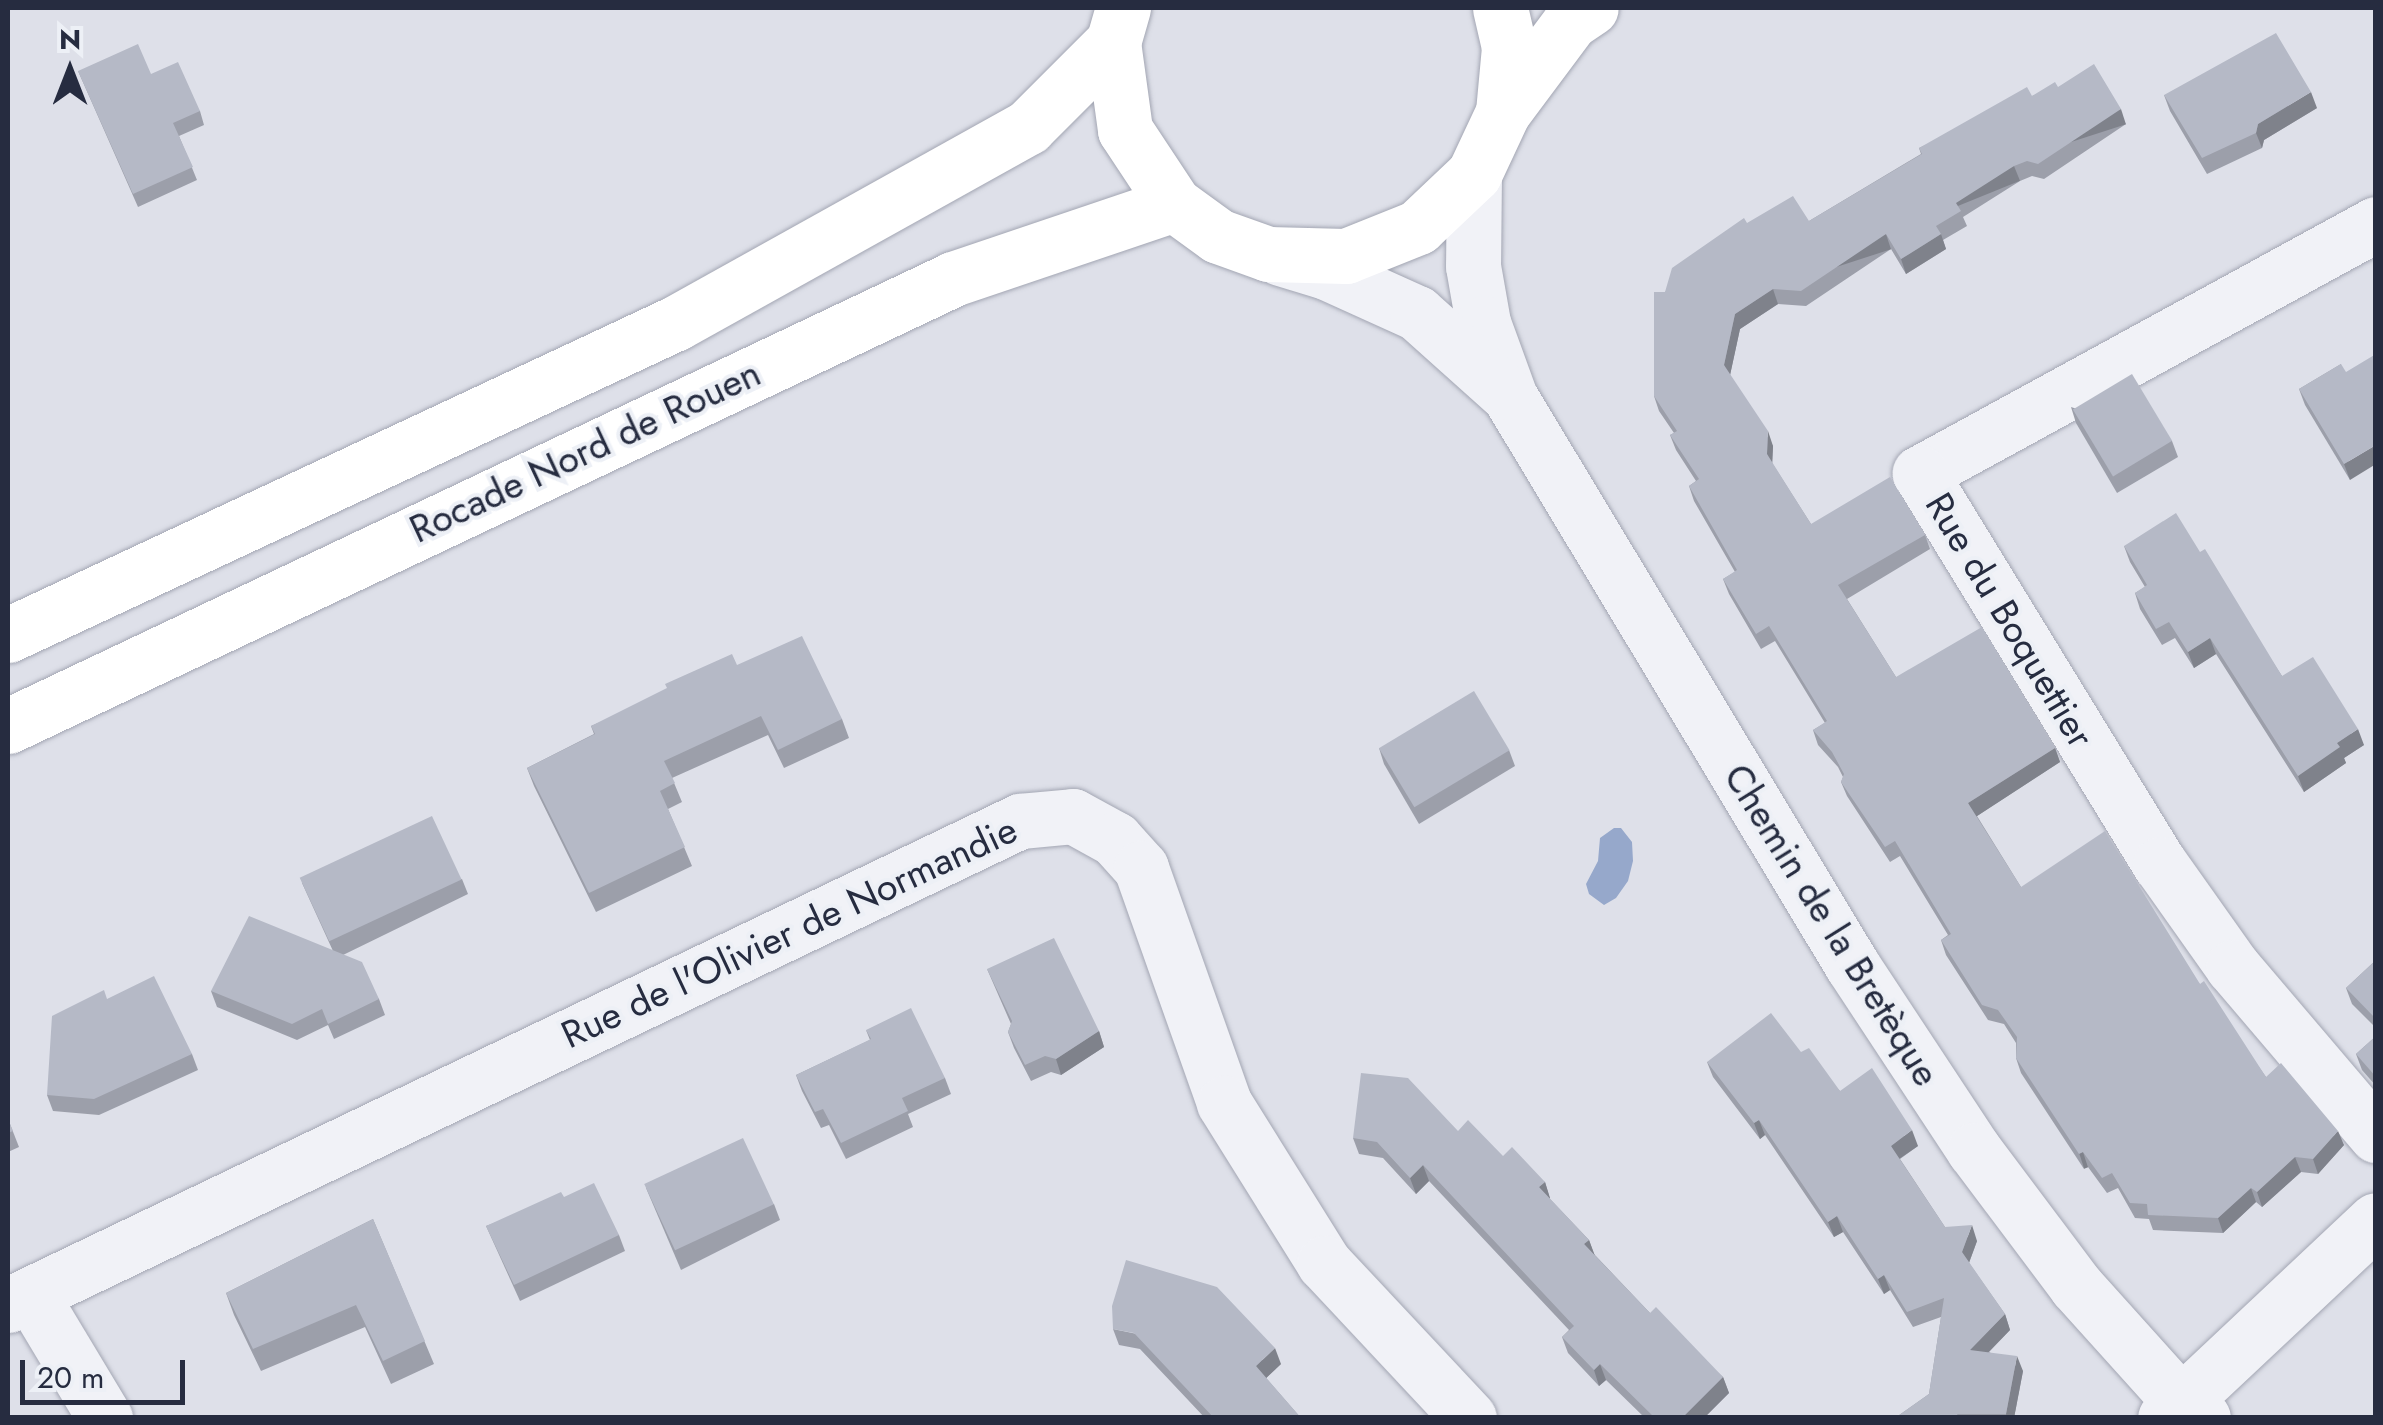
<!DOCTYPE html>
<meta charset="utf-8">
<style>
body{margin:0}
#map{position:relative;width:2383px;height:1425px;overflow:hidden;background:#dee0e9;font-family:Jost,sans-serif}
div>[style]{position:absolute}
.water>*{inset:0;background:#96a8cb}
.roads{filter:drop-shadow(0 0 2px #a3a6b3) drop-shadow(0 0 2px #a3a6b3)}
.minor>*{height:55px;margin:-27.5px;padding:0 27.5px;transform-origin:27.5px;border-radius:27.5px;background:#f1f2f7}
.major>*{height:55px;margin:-27.5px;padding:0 27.5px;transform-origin:27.5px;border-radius:27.5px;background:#fff}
.highway>*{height:55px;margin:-27.5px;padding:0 27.5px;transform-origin:27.5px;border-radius:27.5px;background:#fff}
.wall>*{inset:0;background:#9c9faa}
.shaded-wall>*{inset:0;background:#7f828b;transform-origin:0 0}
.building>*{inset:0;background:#b5b9c6;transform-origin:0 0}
span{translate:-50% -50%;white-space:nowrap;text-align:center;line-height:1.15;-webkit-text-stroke:8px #edf0f6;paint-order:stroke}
.street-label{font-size:38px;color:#262c40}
.frame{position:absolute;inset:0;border:10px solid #262c40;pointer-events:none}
.north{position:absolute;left:20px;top:20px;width:100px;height:100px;-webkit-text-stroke:8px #edf0f6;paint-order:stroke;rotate:0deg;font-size:28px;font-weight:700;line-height:40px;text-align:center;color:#262c40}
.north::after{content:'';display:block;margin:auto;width:35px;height:45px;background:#262c40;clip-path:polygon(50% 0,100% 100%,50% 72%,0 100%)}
.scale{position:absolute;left:20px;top:1360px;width:165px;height:45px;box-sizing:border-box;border:5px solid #262c40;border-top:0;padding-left:12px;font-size:30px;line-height:35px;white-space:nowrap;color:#262c40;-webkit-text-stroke:8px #edf0f6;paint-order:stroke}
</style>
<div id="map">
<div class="water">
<div style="clip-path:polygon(1614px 828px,1621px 828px,1632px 842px,1633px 861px,1628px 881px,1616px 898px,1604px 905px,1589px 894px,1586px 884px,1598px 861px,1600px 838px)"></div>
</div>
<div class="roads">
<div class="minor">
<div style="left:1474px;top:174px;width:92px;rotate:90.6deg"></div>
<div style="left:1473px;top:266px;width:58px;rotate:80deg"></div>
<div style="left:1483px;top:323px;width:79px;rotate:70deg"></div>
<div style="left:1510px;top:397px;width:663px;rotate:58.95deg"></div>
<div style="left:1852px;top:965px;width:222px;rotate:56.6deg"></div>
<div style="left:1974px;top:1150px;width:170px;rotate:53.1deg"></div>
<div style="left:2076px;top:1286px;width:135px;rotate:48deg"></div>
<div style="left:2166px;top:1386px;width:49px;rotate:40.9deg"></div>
<div style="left:2376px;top:224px;width:520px;rotate:151.36deg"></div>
<div style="left:1920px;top:473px;width:459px;rotate:58.5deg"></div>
<div style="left:2160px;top:864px;width:126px;rotate:54.7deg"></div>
<div style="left:2233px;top:967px;width:221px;rotate:49.6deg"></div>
<div style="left:1280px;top:258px;width:48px;rotate:16.9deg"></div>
<div style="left:1326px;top:272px;width:100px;rotate:24.3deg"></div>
<div style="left:1417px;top:313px;width:117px;rotate:41.9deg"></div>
<div style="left:31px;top:1295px;width:144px;rotate:59deg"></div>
<div style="left:8px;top:1305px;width:1122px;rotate:-25.56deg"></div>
<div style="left:1020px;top:821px;width:53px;rotate:-5.4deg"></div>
<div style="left:1073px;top:816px;width:48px;rotate:28.7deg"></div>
<div style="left:1115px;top:839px;width:39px;rotate:48deg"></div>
<div style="left:1141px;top:868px;width:249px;rotate:70.5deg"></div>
<div style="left:1224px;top:1103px;width:189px;rotate:58deg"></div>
<div style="left:1324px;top:1263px;width:212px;rotate:46.9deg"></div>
<div style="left:2165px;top:1418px;width:289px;rotate:-43.2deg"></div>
</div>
<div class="major">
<div style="left:1123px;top:8px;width:35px;rotate:106deg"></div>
<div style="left:1113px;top:42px;width:89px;rotate:82.2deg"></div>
<div style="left:1125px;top:130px;width:89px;rotate:56.5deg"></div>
<div style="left:1174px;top:204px;width:54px;rotate:36deg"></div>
<div style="left:1218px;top:236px;width:53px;rotate:19.8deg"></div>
<div style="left:1268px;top:254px;width:78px;rotate:1.5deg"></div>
<div style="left:1346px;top:256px;width:78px;rotate:-21.9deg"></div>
<div style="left:1418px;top:227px;width:77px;rotate:-43.4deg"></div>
<div style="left:1474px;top:174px;width:68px;rotate:-64.9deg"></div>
<div style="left:1503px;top:112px;width:65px;rotate:-84.7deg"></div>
<div style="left:1509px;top:47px;width:40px;rotate:-103deg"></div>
</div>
<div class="highway">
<div style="left:1503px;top:112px;width:112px;rotate:-53.3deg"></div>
<div style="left:1570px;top:22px;width:25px;rotate:-34deg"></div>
<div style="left:8px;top:635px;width:737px;rotate:-25.04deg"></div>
<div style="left:676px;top:323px;width:403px;rotate:-29.1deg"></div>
<div style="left:1028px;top:127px;width:120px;rotate:-45deg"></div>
<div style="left:8px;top:726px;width:1045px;rotate:-25.31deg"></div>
<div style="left:953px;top:279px;width:233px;rotate:-18.7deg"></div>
</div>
</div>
<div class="wall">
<div style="clip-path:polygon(78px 71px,200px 111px,204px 125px,179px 136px,197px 180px,138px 207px)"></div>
<div style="clip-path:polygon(2058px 87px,2126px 124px,2044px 179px,2032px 176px,2020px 181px,1963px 217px,1967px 226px,1943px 240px,1946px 249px,1906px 274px,1891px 249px,1806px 306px,1778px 304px,1740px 329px,1730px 375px,1773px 446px,1772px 463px,1811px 524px,1925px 535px,1930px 549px,1847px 599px,1896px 677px,2055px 748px,2060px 762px,1977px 816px,2021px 887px,2200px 984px,2266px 1077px,2344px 1145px,2318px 1174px,2301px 1172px,2262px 1207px,2256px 1202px,2223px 1233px,2153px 1230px,2149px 1219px,2135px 1218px,2118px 1188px,2107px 1193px,2088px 1167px,2084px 1169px,2021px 1073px,2016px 1058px,2016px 1043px,2004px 1024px,1988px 1020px,1946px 955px,1941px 940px,1948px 935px,1900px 856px,1890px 862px,1847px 796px,1841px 782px,1843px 777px,1838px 767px,1818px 745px,1813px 730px,1825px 723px,1775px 641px,1761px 649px,1729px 594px,1723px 579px,1735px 572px,1694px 501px,1689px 486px,1696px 481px,1676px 450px,1670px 435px,1674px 433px,1659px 411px,1654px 396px,1665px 292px,1747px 223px,1809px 221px,1921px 154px,1919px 148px,2032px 96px)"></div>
<div style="clip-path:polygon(2164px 95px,2317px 108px,2264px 140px,2262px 148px,2207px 174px,2170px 111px)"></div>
<div style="clip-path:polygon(2341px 364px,2350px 480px,2305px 405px,2299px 389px)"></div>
<div style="clip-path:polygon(2071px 407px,2172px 441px,2178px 457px,2117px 493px,2076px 423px)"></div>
<div style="clip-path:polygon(2124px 546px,2200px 552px,2282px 676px,2364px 745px,2344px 758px,2346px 763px,2304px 792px,2216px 654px,2194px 668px,2175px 638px,2162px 645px,2140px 609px,2135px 593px,2145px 587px,2130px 562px)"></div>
<div style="clip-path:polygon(737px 665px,842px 719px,849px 738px,784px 768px,768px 735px,672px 778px,682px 802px,668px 809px,692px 866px,596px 912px,534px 786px,527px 768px,594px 734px,591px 726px)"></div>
<div style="clip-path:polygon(1379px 748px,1509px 750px,1515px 766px,1419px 824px,1384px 764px)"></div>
<div style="clip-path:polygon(462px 879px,468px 894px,343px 955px,379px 999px,385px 1015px,334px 1039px,328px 1025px,297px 1040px,217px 1007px,211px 991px,333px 951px,302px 883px)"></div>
<div style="clip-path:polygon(2376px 960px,2376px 1028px,2352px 1004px,2346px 988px)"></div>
<div style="clip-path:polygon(987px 969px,1099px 1031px,1104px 1047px,1061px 1075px,1051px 1072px,1031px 1081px,1014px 1048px,1008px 1032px,1011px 1024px)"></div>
<div style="clip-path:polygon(107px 999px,192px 1054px,198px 1070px,99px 1115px,53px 1111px,47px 1095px)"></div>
<div style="clip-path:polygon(866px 1030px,945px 1078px,951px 1094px,908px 1114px,913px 1127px,846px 1159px,829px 1125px,821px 1128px,802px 1091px,796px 1075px,870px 1040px)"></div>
<div style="clip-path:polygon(2376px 1036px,2376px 1086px,2362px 1070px,2356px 1054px)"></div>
<div style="clip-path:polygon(1801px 1052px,1840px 1091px,1918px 1146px,1900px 1159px,1945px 1227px,1977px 1241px,1969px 1263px,2005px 1314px,2010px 1330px,1989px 1352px,2023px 1371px,2014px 1418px,1895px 1418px,1929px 1394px,1941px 1317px,1913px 1327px,1890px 1290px,1884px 1294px,1843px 1232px,1834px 1237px,1765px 1135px,1760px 1139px,1713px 1077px,1707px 1062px)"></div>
<div style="clip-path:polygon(8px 1119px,19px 1147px,8px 1152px)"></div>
<div style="clip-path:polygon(1458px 1131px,1545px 1182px,1550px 1199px,1589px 1240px,1594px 1254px,1650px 1313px,1723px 1377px,1729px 1393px,1704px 1418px,1645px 1418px,1606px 1380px,1599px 1386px,1568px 1353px,1562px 1337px,1569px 1330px,1429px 1181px,1416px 1194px,1383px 1158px,1359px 1154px,1353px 1138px)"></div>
<div style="clip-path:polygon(646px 1188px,774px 1204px,780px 1220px,681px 1270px)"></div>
<div style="clip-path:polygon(564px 1197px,619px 1235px,625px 1251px,520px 1301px,486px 1226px)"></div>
<div style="clip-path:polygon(373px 1219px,434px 1364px,391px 1384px,365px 1327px,261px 1371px,234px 1315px,226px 1293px)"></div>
<div style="clip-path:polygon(1113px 1329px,1281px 1364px,1266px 1378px,1301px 1418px,1205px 1418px,1140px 1349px,1119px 1345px)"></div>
</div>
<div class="shaded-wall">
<div style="clip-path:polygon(2311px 92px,2317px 108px,2264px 140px,2262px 148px,2256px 133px,2258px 124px)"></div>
<div style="left:2121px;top:109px;width:16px;height:100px;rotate:72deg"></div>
<div style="left:2014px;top:166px;width:16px;height:69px;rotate:68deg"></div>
<div style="left:1886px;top:234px;width:16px;height:102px;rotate:72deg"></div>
<div style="clip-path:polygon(1941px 234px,1946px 249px,1906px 274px,1901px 259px)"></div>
<div style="clip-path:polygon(1773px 289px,1778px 304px,1740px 329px,1729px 380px,1724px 365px,1735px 314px)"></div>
<div style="clip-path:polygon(1768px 431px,1773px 446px,1772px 469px,1767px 454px)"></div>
<div style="clip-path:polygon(2376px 445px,2376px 464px,2350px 480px,2344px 464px)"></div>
<div style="clip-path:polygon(2210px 638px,2216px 654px,2194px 668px,2188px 652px)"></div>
<div style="clip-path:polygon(2358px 729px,2364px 745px,2344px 758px,2346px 763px,2304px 792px,2298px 776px,2337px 743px)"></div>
<div style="clip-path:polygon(2055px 748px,2060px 762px,1974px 818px,1968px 803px)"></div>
<div style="clip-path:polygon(1099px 1031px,1104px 1047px,1061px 1075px,1056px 1059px)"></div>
<div style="clip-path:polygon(1759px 1120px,1765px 1135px,1760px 1139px,1754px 1123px)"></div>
<div style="clip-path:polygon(1912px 1130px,1918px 1146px,1896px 1161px,1891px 1146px)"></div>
<div style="clip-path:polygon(2338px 1131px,2344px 1145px,2318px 1174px,2313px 1159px)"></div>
<div style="left:2083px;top:1152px;width:16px;height:4px;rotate:72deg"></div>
<div style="clip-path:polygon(2295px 1157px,2301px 1172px,2262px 1207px,2257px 1192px)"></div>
<div style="clip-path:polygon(1423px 1165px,1429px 1181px,1416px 1194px,1410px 1178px)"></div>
<div style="clip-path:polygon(1545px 1182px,1550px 1198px,1545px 1203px,1539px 1187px)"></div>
<div style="clip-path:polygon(2251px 1188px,2256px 1202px,2223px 1233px,2218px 1218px)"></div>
<div style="clip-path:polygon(1837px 1216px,1843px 1232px,1834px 1237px,1828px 1222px)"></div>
<div style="clip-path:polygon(1972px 1225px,1977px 1241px,1967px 1268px,1962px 1252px)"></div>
<div style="clip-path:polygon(1589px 1240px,1595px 1256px,1584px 1244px)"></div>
<div style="clip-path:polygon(1884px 1275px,1890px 1290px,1884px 1294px,1878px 1279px)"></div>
<div style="clip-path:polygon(2005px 1314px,2010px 1330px,1976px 1365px,1970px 1350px)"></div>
<div style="clip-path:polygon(1275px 1348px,1281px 1364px,1262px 1382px,1256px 1366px)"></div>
<div style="clip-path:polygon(2017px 1356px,2023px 1371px,2014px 1418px,2007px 1418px,2006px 1414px)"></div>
<div style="clip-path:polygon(1600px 1364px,1606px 1380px,1599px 1386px,1594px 1370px)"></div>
<div style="clip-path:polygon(1723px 1377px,1729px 1393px,1704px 1418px,1682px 1418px)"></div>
</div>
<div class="building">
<div style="clip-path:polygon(2276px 33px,2311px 92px,2258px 124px,2256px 133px,2202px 158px,2164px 95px)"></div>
<div style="clip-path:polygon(138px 44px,151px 74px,178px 62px,200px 111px,173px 123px,193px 167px,133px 194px,78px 71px)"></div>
<div style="clip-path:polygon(2094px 64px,2121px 109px,2038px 164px,2027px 161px,2014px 166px,1956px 203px,1961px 211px,1936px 226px,1941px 234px,1901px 259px,1886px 234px,1801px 291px,1773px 289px,1735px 314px,1724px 365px,1768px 431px,1767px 454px,1811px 524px,1890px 477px,1925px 535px,1838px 585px,1896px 677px,1982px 627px,2055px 748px,1968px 803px,2021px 887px,2105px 831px,2200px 984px,2204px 981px,2266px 1077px,2281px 1063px,2338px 1131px,2313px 1159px,2295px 1157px,2257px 1192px,2251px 1188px,2218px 1218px,2148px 1215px,2147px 1204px,2130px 1203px,2112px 1173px,2102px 1178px,2083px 1152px,2079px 1154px,2016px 1058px,2017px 1037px,1998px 1010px,1982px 1005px,1941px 940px,1951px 934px,1895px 841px,1885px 847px,1841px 782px,1844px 774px,1832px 752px,1813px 730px,1827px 721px,1769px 626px,1756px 634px,1723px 579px,1737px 570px,1689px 486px,1699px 479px,1670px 435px,1677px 431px,1654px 396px,1654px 292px,1665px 292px,1672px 268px,1744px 218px,1747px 223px,1793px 196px,1809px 221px,1922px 154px,1919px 148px,2027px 87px,2032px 96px,2055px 82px,2058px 87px)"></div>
<div style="clip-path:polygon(2376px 354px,2376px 445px,2344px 464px,2299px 389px,2341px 364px,2346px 372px)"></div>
<div style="left:2132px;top:374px;width:78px;height:69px;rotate:59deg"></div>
<div style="clip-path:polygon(2176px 513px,2200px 552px,2205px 549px,2282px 676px,2313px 657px,2358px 729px,2337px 743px,2340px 747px,2298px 776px,2210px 638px,2188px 652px,2169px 622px,2156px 629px,2135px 593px,2147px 585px,2124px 546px)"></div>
<div style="clip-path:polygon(802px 636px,842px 719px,778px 750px,761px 716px,664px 761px,675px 783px,660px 791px,685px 847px,589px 893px,527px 768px,595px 734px,591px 726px,667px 688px,665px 684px,732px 654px,737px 665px)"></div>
<div style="left:1474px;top:691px;width:69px;height:111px;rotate:59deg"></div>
<div style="left:432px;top:816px;width:70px;height:146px;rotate:65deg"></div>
<div style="clip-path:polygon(249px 916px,362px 962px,379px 999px,328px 1024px,322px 1009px,292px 1024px,211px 991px)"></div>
<div style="clip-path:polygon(1054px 938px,1099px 1031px,1056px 1059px,1045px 1056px,1025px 1065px,1008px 1032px,1012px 1021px,987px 969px)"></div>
<div style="clip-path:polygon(2376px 960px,2376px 1019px,2346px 988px)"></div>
<div style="clip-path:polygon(154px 976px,192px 1054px,94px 1099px,47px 1095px,52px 1016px,104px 990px,107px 999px)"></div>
<div style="clip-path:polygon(911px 1008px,945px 1078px,902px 1098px,908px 1111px,841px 1143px,823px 1109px,815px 1112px,796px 1075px,871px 1039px,866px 1030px)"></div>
<div style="clip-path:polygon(1771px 1013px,1801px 1052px,1809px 1048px,1840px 1091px,1872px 1068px,1912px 1130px,1891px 1146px,1945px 1227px,1972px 1225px,1962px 1252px,2005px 1314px,1970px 1350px,2017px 1356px,2006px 1414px,1957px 1414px,1959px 1418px,1895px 1418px,1929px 1394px,1944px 1298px,1907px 1312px,1884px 1275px,1878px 1279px,1837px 1216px,1828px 1222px,1759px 1120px,1754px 1123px,1707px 1062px)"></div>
<div style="clip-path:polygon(2376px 1036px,2376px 1077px,2356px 1054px)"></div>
<div style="clip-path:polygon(1361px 1073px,1408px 1078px,1458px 1131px,1468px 1120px,1503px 1156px,1512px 1147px,1545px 1182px,1539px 1187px,1589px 1240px,1584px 1244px,1650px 1313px,1656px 1307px,1723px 1377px,1682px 1418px,1655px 1418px,1600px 1364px,1594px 1370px,1562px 1337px,1574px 1326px,1423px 1165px,1410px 1178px,1377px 1142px,1353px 1138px)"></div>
<div style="clip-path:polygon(8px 1119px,13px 1131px,8px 1133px)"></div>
<div style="left:743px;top:1138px;width:73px;height:109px;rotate:65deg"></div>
<div style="clip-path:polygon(594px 1183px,619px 1235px,514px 1285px,486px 1226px,561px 1192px,564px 1197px)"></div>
<div style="clip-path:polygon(373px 1219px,425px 1341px,383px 1361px,356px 1305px,253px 1349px,226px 1293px)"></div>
<div style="clip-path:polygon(1126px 1260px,1217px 1287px,1275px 1348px,1256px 1366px,1301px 1418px,1214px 1418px,1134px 1333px,1113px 1329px,1112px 1306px)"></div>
</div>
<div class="street-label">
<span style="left:585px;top:451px;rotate:-25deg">Rocade Nord de Rouen</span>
<span style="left:2010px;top:620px;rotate:59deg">Rue du Boquettier</span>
<span style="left:1832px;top:925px;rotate:58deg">Chemin de la Bretèque</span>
<span style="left:789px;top:932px;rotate:-25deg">Rue de l'Olivier de Normandie</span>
</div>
<div class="frame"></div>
<div class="north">N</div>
<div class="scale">20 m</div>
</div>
